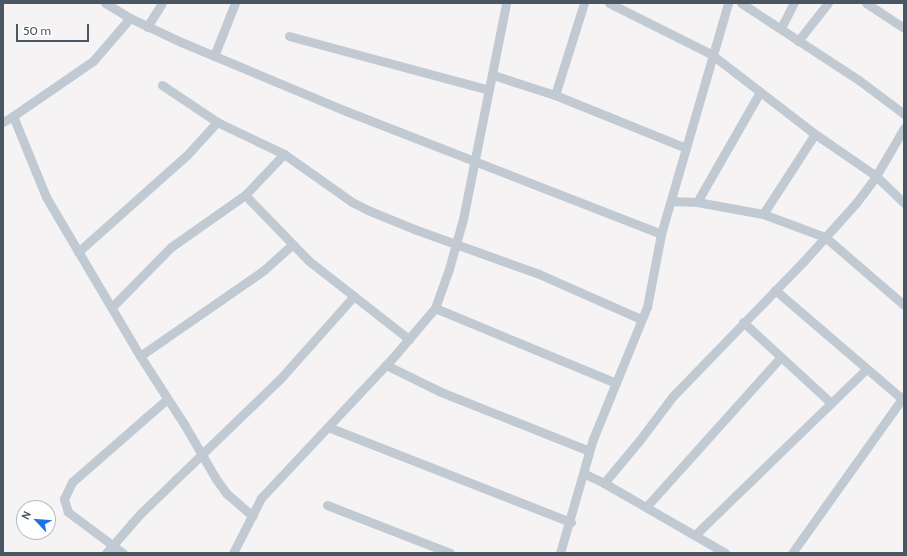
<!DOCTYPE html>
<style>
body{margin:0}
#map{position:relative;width:907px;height:556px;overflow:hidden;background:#f5f3f3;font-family:Cabin,sans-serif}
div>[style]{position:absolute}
.street>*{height:9px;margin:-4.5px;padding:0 4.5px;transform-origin:4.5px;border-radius:4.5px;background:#c1cad2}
span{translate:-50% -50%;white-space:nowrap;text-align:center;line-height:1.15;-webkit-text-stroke:4px #fff;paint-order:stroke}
.frame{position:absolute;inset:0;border:4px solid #4a5661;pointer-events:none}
.north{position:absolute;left:16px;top:500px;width:40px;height:40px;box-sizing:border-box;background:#fff;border:1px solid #b7bbc0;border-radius:50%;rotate:296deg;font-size:11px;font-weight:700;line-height:16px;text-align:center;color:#4a5661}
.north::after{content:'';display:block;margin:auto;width:14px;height:18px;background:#1a73e8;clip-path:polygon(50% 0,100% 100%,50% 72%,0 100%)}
.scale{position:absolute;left:16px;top:24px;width:73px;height:18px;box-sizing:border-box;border:2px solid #4a5661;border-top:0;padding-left:5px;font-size:12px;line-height:14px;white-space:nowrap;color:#4a5661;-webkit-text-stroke:3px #fff;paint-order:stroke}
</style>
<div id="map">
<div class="street">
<div style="left:105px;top:3px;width:29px;rotate:31deg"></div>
<div style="left:130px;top:18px;width:56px;rotate:25.2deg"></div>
<div style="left:181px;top:42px;width:179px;rotate:22.7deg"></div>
<div style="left:346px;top:111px;width:338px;rotate:21.3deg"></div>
<div style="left:609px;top:3px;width:114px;rotate:26.6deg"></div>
<div style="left:711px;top:54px;width:131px;rotate:37.6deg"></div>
<div style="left:815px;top:134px;width:74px;rotate:34.5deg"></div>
<div style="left:876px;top:176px;width:39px;rotate:44deg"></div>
<div style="left:741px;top:3px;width:142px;rotate:33.2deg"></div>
<div style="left:860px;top:81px;width:55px;rotate:36.9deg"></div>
<div style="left:866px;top:3px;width:45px;rotate:33.3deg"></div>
<div style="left:130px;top:18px;width:57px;rotate:130.7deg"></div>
<div style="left:93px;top:61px;width:97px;rotate:145.5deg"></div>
<div style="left:13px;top:116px;width:87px;rotate:67.8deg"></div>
<div style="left:46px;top:197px;width:185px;rotate:59.4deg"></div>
<div style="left:140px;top:356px;width:81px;rotate:57.1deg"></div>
<div style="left:184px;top:424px;width:64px;rotate:59.8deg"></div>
<div style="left:216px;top:479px;width:17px;rotate:54deg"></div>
<div style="left:226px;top:493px;width:35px;rotate:41deg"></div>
<div style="left:147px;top:27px;width:28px;rotate:-58deg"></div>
<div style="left:781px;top:28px;width:28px;rotate:-63deg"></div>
<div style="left:289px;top:36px;width:207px;rotate:15.1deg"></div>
<div style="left:798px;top:41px;width:48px;rotate:-51.7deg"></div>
<div style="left:214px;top:56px;width:57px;rotate:-68.4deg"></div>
<div style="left:493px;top:75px;width:65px;rotate:17.9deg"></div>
<div style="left:555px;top:95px;width:96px;rotate:-72.5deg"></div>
<div style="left:162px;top:85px;width:66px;rotate:33.9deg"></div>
<div style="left:217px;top:122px;width:74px;rotate:25.5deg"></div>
<div style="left:284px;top:154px;width:83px;rotate:35.2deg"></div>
<div style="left:352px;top:202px;width:20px;rotate:27deg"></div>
<div style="left:370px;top:211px;width:48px;rotate:22.2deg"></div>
<div style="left:414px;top:229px;width:133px;rotate:19.8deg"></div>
<div style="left:539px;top:274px;width:111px;rotate:23.8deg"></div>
<div style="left:555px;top:95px;width:141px;rotate:22deg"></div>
<div style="left:3px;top:122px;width:12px;rotate:-31deg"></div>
<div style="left:245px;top:195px;width:57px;rotate:-46.4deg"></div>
<div style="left:671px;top:201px;width:26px;rotate:2deg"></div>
<div style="left:697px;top:202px;width:67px;rotate:10.3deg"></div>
<div style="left:763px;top:214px;width:66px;rotate:20.4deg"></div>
<div style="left:825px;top:237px;width:104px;rotate:40.7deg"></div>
<div style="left:697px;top:202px;width:127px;rotate:-60.2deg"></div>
<div style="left:763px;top:214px;width:95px;rotate:-57deg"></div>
<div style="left:78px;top:252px;width:146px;rotate:-41.7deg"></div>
<div style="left:187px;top:155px;width:45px;rotate:-47.7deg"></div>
<div style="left:775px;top:290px;width:167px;rotate:40.6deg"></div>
<div style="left:112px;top:307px;width:84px;rotate:-45.5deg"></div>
<div style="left:171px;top:247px;width:90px;rotate:-35.1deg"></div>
<div style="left:245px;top:195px;width:92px;rotate:45.9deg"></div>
<div style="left:309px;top:261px;width:127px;rotate:38deg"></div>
<div style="left:435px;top:308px;width:196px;rotate:22.5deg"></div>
<div style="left:743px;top:322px;width:120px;rotate:42.6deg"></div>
<div style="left:140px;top:356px;width:151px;rotate:-34.7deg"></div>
<div style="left:264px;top:270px;width:38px;rotate:-42deg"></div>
<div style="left:386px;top:365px;width:61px;rotate:26.1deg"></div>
<div style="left:441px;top:392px;width:159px;rotate:21.7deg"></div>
<div style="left:328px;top:427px;width:261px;rotate:21.4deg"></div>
<div style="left:585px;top:474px;width:21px;rotate:25deg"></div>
<div style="left:604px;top:483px;width:55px;rotate:-50.2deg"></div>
<div style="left:639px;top:441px;width:56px;rotate:-52.9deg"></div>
<div style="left:673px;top:396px;width:187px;rotate:-45.9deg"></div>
<div style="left:803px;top:262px;width:79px;rotate:-48.1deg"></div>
<div style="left:856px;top:203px;width:34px;rotate:-53deg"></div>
<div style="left:876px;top:176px;width:56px;rotate:-59.7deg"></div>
<div style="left:604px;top:483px;width:140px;rotate:30deg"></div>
<div style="left:327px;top:505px;width:132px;rotate:21.3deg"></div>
<div style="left:647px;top:506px;width:199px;rotate:-48.1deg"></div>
<div style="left:695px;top:535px;width:238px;rotate:-44.1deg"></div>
<div style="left:106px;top:553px;width:52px;rotate:-48.9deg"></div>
<div style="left:140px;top:514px;width:194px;rotate:-44deg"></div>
<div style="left:280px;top:379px;width:111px;rotate:-48.3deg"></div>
<div style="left:123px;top:553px;width:69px;rotate:-143.3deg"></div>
<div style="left:68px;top:512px;width:14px;rotate:-107deg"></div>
<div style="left:64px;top:499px;width:19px;rotate:-65deg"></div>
<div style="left:72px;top:482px;width:126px;rotate:-41.1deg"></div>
<div style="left:233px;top:553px;width:62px;rotate:-63deg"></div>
<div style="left:261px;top:498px;width:197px;rotate:-46.8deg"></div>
<div style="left:396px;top:354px;width:60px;rotate:-49.7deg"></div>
<div style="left:435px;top:308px;width:41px;rotate:-70.3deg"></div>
<div style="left:449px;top:269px;width:52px;rotate:-74.4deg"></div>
<div style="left:463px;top:219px;width:220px;rotate:-78.7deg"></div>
<div style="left:560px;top:553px;width:119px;rotate:-73.9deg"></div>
<div style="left:593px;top:439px;width:143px;rotate:-67.8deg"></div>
<div style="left:647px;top:307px;width:74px;rotate:-79.1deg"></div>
<div style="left:661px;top:234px;width:241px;rotate:-73.8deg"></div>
<div style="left:792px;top:553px;width:193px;rotate:-54.5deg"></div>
</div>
<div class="frame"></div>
<div class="north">N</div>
<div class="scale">50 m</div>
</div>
